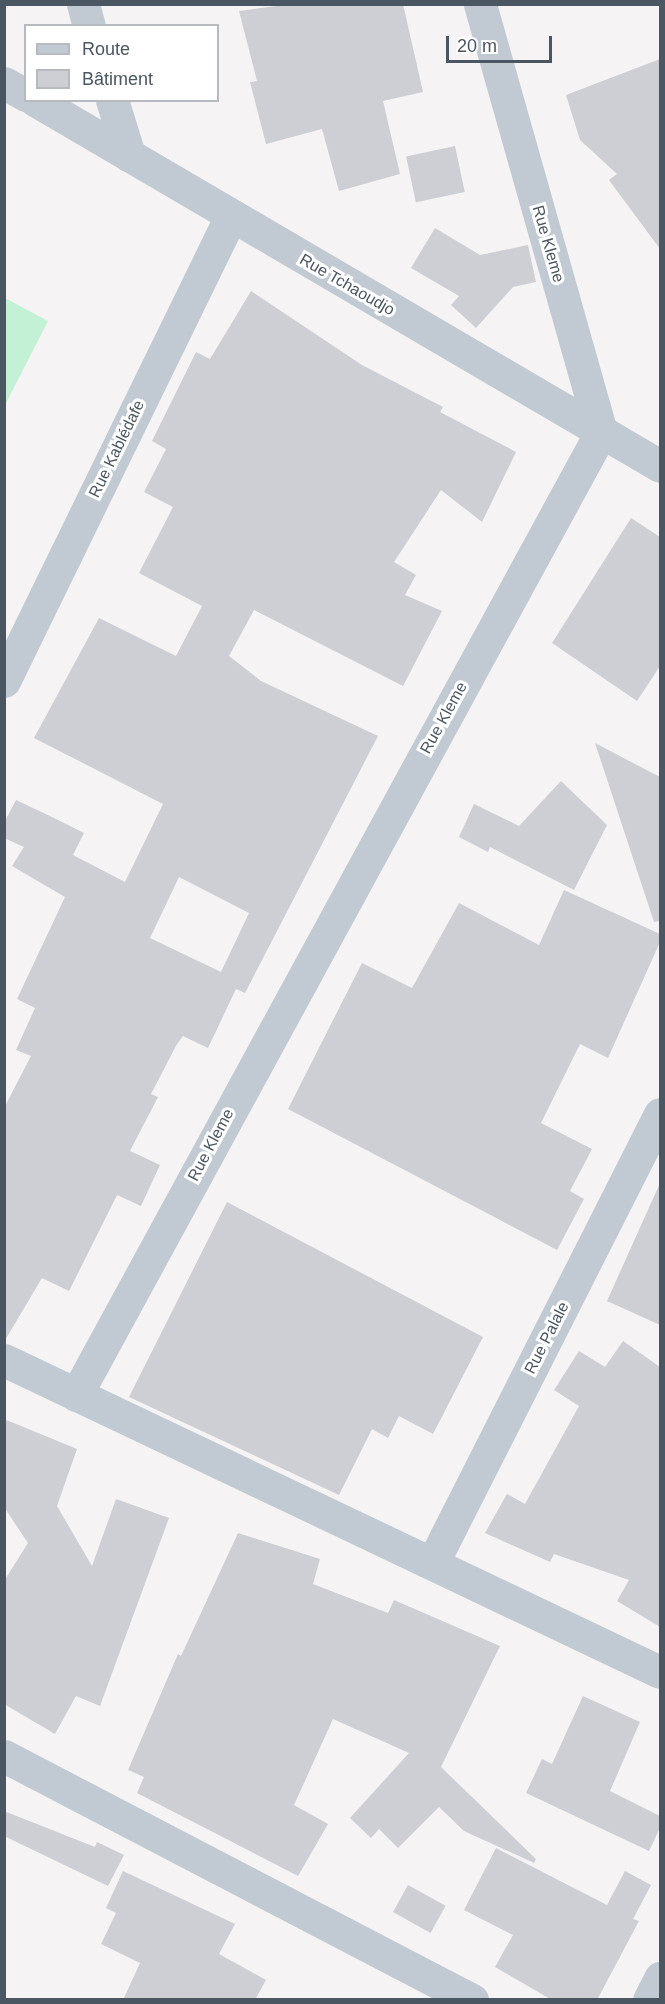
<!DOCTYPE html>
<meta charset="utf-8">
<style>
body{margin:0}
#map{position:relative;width:665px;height:2004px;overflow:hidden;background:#f5f3f3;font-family:Helvetica,sans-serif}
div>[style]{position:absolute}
.green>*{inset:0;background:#c3f1d5}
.building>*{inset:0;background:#cdcfd5;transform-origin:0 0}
.minor>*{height:33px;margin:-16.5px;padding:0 16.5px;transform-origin:16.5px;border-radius:16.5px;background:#c1cad2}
span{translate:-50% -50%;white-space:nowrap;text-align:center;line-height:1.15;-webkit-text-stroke:6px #fff;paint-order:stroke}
.street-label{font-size:16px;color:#4a5661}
.frame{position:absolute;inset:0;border:6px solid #4a5661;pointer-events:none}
.legend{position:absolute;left:24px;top:24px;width:195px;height:78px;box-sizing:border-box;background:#fff;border:2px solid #b7bbc0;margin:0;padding:8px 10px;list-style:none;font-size:18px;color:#4a5661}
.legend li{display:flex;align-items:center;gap:12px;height:30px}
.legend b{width:30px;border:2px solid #b7bbc0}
.scale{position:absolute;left:446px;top:36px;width:106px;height:27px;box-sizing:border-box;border:3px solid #4a5661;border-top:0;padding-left:8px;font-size:18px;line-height:21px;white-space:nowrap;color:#4a5661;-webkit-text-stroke:4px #fff;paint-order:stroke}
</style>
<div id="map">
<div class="green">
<div style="clip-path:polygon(5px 298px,48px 321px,5px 405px)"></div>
</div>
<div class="building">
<div style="clip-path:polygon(291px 4px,403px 4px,423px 92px,383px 101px,400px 174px,339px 191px,322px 129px,266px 144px,250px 82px,257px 81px,239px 11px)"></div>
<div style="clip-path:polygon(660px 59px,660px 249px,609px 180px,617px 174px,580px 140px,566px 95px)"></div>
<div style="left:455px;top:146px;width:47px;height:50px;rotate:78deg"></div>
<div style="clip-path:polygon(435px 228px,480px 255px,528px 245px,536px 282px,513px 287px,476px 328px,451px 305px,459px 296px,411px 268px)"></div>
<div style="clip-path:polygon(evenodd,251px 291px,362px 365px,443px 407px,440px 412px,516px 452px,482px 522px,441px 490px,394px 562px,416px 575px,405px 595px,442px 611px,403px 686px,254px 610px,229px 656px,261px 681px,378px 736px,245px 993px,236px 989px,208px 1048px,183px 1036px,177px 1044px,151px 1094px,158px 1097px,130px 1151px,160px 1165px,141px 1206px,117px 1195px,69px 1291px,42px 1278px,4px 1342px,4px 1108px,31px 1056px,16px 1050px,35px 1008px,17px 999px,65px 897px,12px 866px,24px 847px,4px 838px,4px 823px,16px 800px,54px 818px,84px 833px,73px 855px,125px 882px,163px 804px,34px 738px,99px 618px,176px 656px,202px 606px,139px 573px,173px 507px,144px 492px,166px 449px,152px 441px,196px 352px,210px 359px,251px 291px,179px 877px,249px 913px,221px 972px,150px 938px,179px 877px)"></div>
<div style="clip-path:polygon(631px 518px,660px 537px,660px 666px,637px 701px,552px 643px)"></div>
<div style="clip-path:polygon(595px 743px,660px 777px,660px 921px,654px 922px)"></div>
<div style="clip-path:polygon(561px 781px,607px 825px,574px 890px,490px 847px,488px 852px,459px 837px,474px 804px,519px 826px)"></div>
<div style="clip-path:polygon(564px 890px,660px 934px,660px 942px,608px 1058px,580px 1044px,541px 1123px,592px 1149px,570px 1191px,584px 1199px,557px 1250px,288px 1109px,362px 963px,412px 988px,459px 903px,539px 945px)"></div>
<div style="clip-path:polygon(660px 1183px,660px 1325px,607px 1301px)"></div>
<div style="clip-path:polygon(227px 1202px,483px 1337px,433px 1434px,399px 1416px,388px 1438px,372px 1429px,339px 1495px,129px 1397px)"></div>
<div style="clip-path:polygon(623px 1341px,660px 1367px,660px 1627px,617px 1601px,629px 1580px,554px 1554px,550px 1562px,485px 1533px,507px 1494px,525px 1504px,579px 1406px,554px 1390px,579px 1351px,605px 1367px)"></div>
<div style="clip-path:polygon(4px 1419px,77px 1449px,57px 1506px,92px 1566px,116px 1499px,169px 1518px,100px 1706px,76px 1696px,55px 1734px,4px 1704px,4px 1581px,28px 1543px,4px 1507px)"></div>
<div style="clip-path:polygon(238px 1533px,320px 1559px,313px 1584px,388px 1613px,394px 1600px,500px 1646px,441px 1767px,536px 1859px,534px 1863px,464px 1831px,439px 1807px,398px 1848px,379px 1829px,371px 1838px,350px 1818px,409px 1753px,333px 1719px,294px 1805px,328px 1824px,298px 1876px,137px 1793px,144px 1777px,128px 1770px,178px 1654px,181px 1656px)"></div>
<div style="clip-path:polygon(583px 1696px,640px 1722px,610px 1791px,660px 1816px,660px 1828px,649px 1851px,526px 1793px,542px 1759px,552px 1764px)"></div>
<div style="clip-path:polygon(4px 1811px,95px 1847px,97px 1842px,124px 1855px,108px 1886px,4px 1836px)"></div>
<div style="clip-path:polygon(496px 1848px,607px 1905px,625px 1871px,651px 1885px,633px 1919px,639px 1921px,597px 2000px,552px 2000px,495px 1967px,513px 1935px,464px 1910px)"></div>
<div style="clip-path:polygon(123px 1871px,235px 1924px,219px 1954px,266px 1980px,255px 2000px,123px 2000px,140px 1963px,101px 1944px,116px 1913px,106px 1908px)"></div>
<div style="left:408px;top:1885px;width:43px;height:31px;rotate:29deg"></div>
</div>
<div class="minor">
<div style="left:83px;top:4px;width:23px;rotate:75deg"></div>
<div style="left:4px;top:83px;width:25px;rotate:29deg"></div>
<div style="left:35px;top:100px;width:724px;rotate:30.35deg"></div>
<div style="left:112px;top:100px;width:58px;rotate:72.8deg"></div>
<div style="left:4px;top:681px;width:515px;rotate:-63.98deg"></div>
<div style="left:4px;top:1360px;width:726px;rotate:25.44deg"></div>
<div style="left:76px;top:1395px;width:1097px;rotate:-61.4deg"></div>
<div style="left:601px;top:432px;width:445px;rotate:-105.8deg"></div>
<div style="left:433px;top:1562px;width:502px;rotate:-63.13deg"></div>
<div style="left:4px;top:1756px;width:528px;rotate:27.54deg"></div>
<div style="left:649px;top:2000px;width:25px;rotate:-63deg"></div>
</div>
<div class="street-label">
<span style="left:548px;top:244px;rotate:74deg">Rue Kleme</span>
<span style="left:347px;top:285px;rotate:30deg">Rue Tchaoudjo</span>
<span style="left:117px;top:449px;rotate:-64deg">Rue Kablédafe</span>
<span style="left:444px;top:718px;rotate:-61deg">Rue Kleme</span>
<span style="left:211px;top:1145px;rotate:-62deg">Rue Kleme</span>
<span style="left:547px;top:1338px;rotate:-63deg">Rue Palale</span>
</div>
<div class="frame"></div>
<ul class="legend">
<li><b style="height:8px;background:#c1cad2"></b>Route</li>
<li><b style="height:16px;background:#cdcfd5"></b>Bâtiment</li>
</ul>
<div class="scale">20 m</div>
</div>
